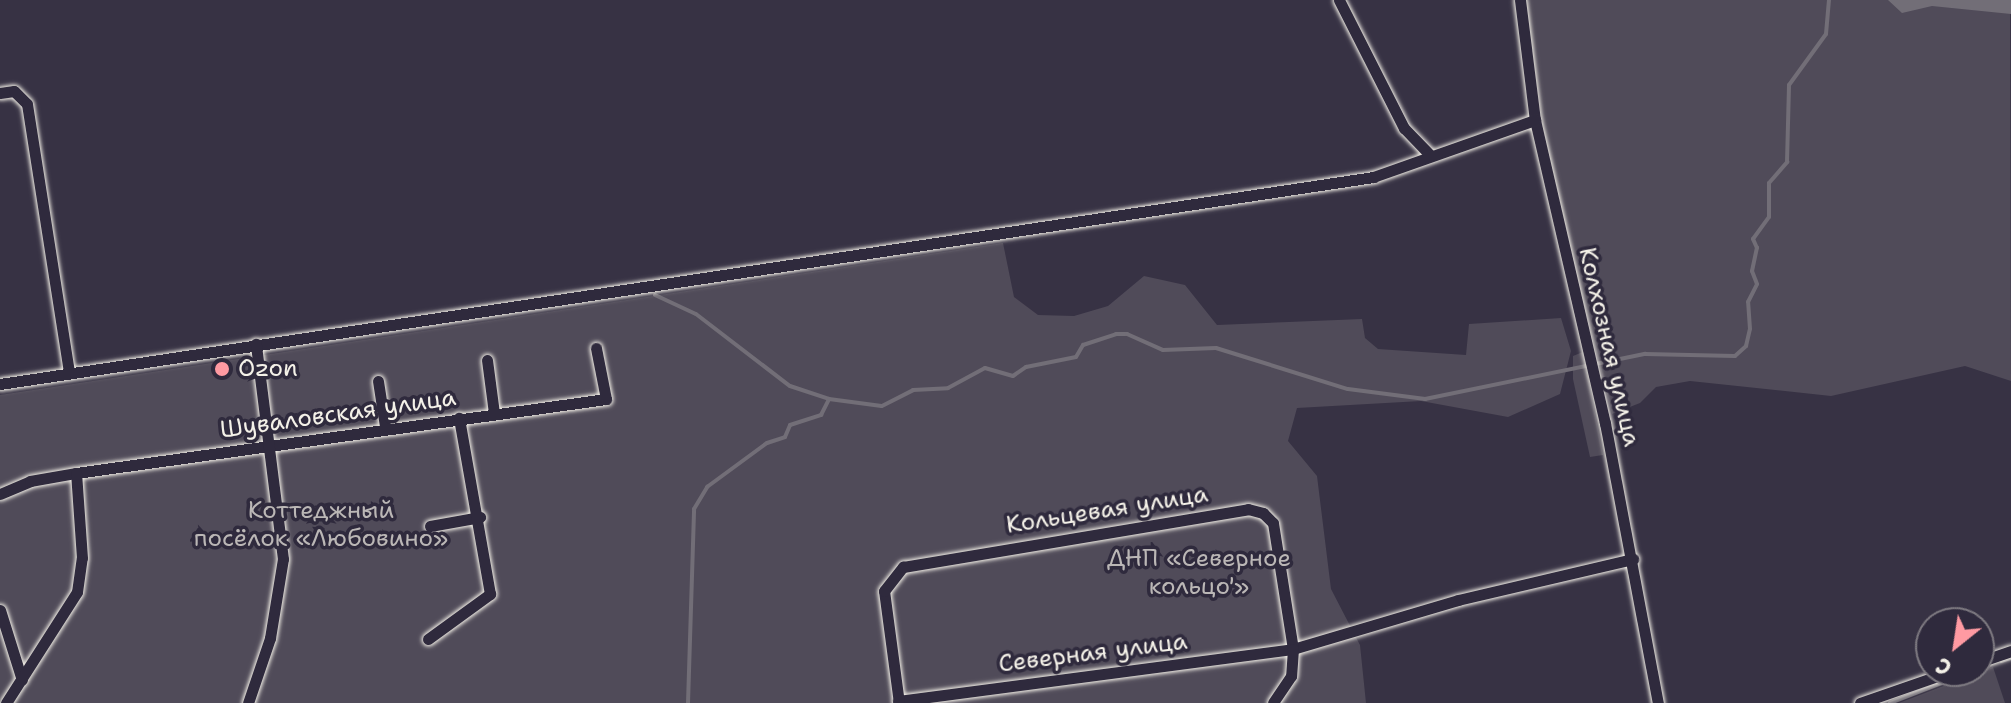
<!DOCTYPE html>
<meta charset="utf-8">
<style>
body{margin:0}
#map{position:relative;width:2011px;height:703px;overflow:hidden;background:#373244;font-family:"Shantell Sans",sans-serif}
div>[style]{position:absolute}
.green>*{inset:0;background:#504b59}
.water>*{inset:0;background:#726e77}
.stream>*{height:4px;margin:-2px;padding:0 2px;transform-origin:2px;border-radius:2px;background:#726e77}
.roads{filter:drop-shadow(0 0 2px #f4f1e8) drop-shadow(0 0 2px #f4f1e8)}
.street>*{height:11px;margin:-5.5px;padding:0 5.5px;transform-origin:5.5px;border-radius:5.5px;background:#2f2a3d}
.dots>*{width:22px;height:22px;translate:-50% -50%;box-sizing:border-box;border:4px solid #2f2a3d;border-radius:50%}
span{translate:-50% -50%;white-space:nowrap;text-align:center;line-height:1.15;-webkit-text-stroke:7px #2f2a3d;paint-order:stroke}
.street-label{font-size:24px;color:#f4f1e8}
.poi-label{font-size:24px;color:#f4f1e8}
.left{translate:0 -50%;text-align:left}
.park-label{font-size:24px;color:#bbb7b6}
.north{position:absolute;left:1915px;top:607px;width:80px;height:80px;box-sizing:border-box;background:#2f2a3d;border:2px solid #7e7a81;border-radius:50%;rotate:210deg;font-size:22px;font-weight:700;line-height:32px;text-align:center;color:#f4f1e8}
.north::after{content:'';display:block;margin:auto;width:28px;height:36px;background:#ff9aa2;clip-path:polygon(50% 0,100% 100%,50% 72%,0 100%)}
</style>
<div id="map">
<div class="green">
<div style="clip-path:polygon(1525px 0,2010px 0,2011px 381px,1965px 366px,1831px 396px,1690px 381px,1656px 387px,1640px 403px,1612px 414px,1549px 166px)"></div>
<div style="clip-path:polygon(1003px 243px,1014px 297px,1038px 315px,1074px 316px,1108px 306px,1144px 276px,1185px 285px,1217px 325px,1362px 319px,1365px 338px,1378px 349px,1466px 355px,1469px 324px,1561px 318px,1571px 351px,1560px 394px,1508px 417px,1421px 401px,1297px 408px,1288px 441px,1317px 476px,1331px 589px,1360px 645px,1366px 703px,0 703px,0 395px)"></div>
<div style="clip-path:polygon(1583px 352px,1603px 455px,1590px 457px,1573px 379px,1573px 356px)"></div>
<div style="clip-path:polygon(1993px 667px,2005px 703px,1899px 703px)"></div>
</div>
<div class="water">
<div style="clip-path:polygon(1888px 0,2011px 0,2011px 14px,1932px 6px,1902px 13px)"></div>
</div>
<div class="stream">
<div style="left:655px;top:295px;width:45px;rotate:24.9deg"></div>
<div style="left:696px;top:314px;width:118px;rotate:37.5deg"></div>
<div style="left:790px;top:386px;width:41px;rotate:18.4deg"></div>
<div style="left:2001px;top:661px;width:10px;rotate:-17deg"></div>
<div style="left:1979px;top:668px;width:7px;rotate:-16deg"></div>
<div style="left:688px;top:703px;width:194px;rotate:-88.2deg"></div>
<div style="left:694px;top:509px;width:26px;rotate:-59deg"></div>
<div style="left:707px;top:487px;width:74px;rotate:-36.3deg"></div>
<div style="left:767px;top:443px;width:19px;rotate:-18deg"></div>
<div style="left:785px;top:437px;width:13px;rotate:-67deg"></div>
<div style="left:790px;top:425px;width:33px;rotate:-18deg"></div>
<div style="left:821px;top:415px;width:18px;rotate:-63deg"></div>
<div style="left:829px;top:399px;width:53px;rotate:7.5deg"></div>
<div style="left:882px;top:406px;width:35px;rotate:-27deg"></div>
<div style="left:913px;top:390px;width:35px;rotate:-3deg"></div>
<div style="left:948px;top:388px;width:42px;rotate:-28.4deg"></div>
<div style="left:985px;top:368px;width:29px;rotate:16deg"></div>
<div style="left:1013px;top:376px;width:16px;rotate:-35deg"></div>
<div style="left:1026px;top:367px;width:51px;rotate:-11.3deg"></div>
<div style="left:1076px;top:357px;width:14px;rotate:-60deg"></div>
<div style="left:1083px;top:345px;width:35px;rotate:-18deg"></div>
<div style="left:1116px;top:334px;width:11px"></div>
<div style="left:1127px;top:334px;width:39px;rotate:24deg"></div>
<div style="left:1163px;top:350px;width:53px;rotate:-2.2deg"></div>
<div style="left:1216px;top:348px;width:138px;rotate:17.3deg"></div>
<div style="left:1348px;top:389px;width:78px;rotate:7.4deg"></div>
<div style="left:1425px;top:399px;width:225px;rotate:-11.6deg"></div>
<div style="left:1645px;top:354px;width:90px;rotate:1.3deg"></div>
<div style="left:1735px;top:356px;width:15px;rotate:-42deg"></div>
<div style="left:1746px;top:346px;width:17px;rotate:-77deg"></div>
<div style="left:1750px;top:329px;width:27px;rotate:-94deg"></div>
<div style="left:1748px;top:302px;width:20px;rotate:-63deg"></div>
<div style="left:1757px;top:284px;width:14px;rotate:-111deg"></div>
<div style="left:1752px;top:271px;width:24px;rotate:-78deg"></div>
<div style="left:1757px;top:248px;width:10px;rotate:-114deg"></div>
<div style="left:1753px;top:239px;width:27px;rotate:-54deg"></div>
<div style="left:1769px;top:217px;width:34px;rotate:-90deg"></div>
<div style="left:1769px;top:183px;width:28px;rotate:-49deg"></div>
<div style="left:1787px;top:162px;width:77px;rotate:-88.5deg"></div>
<div style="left:1789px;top:85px;width:63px;rotate:-54deg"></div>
<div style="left:1826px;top:34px;width:34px;rotate:-85deg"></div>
<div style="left:1890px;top:703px;width:88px;rotate:-21.3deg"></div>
</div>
<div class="roads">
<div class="street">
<div style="left:1339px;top:0;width:144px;rotate:63.1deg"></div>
<div style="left:1404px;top:128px;width:36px;rotate:46deg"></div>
<div style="left:1520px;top:0;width:121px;rotate:82.9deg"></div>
<div style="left:1535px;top:120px;width:311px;rotate:77deg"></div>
<div style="left:1605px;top:423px;width:285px;rotate:79.3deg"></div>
<div style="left:0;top:93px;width:14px;rotate:-8deg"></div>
<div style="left:14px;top:91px;width:18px;rotate:45deg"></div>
<div style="left:27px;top:104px;width:272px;rotate:81.1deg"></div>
<div style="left:487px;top:360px;width:53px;rotate:82.5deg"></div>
<div style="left:378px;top:381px;width:46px;rotate:81.2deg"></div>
<div style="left:0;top:384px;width:1389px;rotate:-8.57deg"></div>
<div style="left:1373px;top:177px;width:172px;rotate:-19.4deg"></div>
<div style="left:0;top:494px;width:33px;rotate:-23deg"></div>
<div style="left:30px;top:481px;width:47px;rotate:-9.9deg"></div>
<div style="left:76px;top:473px;width:535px;rotate:-7.95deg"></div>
<div style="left:606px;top:399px;width:52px;rotate:-101.1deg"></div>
<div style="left:430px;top:526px;width:51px;rotate:-10.2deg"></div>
<div style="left:0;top:610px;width:73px;rotate:72.6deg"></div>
<div style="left:428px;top:639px;width:77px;rotate:-36deg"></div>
<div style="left:490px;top:594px;width:179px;rotate:-100deg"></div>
<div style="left:1979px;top:662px;width:34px;rotate:-19deg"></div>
<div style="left:898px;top:701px;width:398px;rotate:-7.5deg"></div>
<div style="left:1293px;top:649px;width:172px;rotate:-16.5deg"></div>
<div style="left:1458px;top:600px;width:180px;rotate:-13.2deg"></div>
<div style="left:6px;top:703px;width:132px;rotate:-57.4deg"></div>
<div style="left:77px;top:592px;width:34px;rotate:-82deg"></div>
<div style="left:82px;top:558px;width:85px;rotate:-94deg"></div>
<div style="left:248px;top:703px;width:69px;rotate:-71.3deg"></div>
<div style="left:270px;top:638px;width:80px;rotate:-80.7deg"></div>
<div style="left:283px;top:559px;width:217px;rotate:-97.2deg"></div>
<div style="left:899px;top:703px;width:113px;rotate:-97.6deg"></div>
<div style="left:884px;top:591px;width:31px;rotate:-52deg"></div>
<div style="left:903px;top:567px;width:350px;rotate:-9.5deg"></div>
<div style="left:1248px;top:509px;width:16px;rotate:15deg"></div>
<div style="left:1263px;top:513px;width:14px;rotate:45deg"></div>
<div style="left:1273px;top:523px;width:128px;rotate:81deg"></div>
<div style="left:1293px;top:649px;width:27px;rotate:94deg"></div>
<div style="left:1291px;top:676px;width:32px;rotate:124deg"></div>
<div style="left:1860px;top:703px;width:97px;rotate:-19.2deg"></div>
</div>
</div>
<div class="dots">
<div style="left:222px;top:369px;background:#ff9aa2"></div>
</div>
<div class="street-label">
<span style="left:1609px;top:347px;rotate:77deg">Колхозная улица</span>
<span style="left:338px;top:414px;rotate:-8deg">Шуваловская улица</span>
<span style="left:1107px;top:510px;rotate:-9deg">Кольцевая улица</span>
<span style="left:1093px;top:653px;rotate:-7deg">Северная улица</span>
</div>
<div class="poi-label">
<span class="left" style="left:238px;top:369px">Ozon</span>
</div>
<div class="park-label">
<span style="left:321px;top:525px">Коттеджный<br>посёлок «Любовино»</span>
<span style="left:1199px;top:573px">ДНП «Северное<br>кольцо'»</span>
</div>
<div class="north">С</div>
</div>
